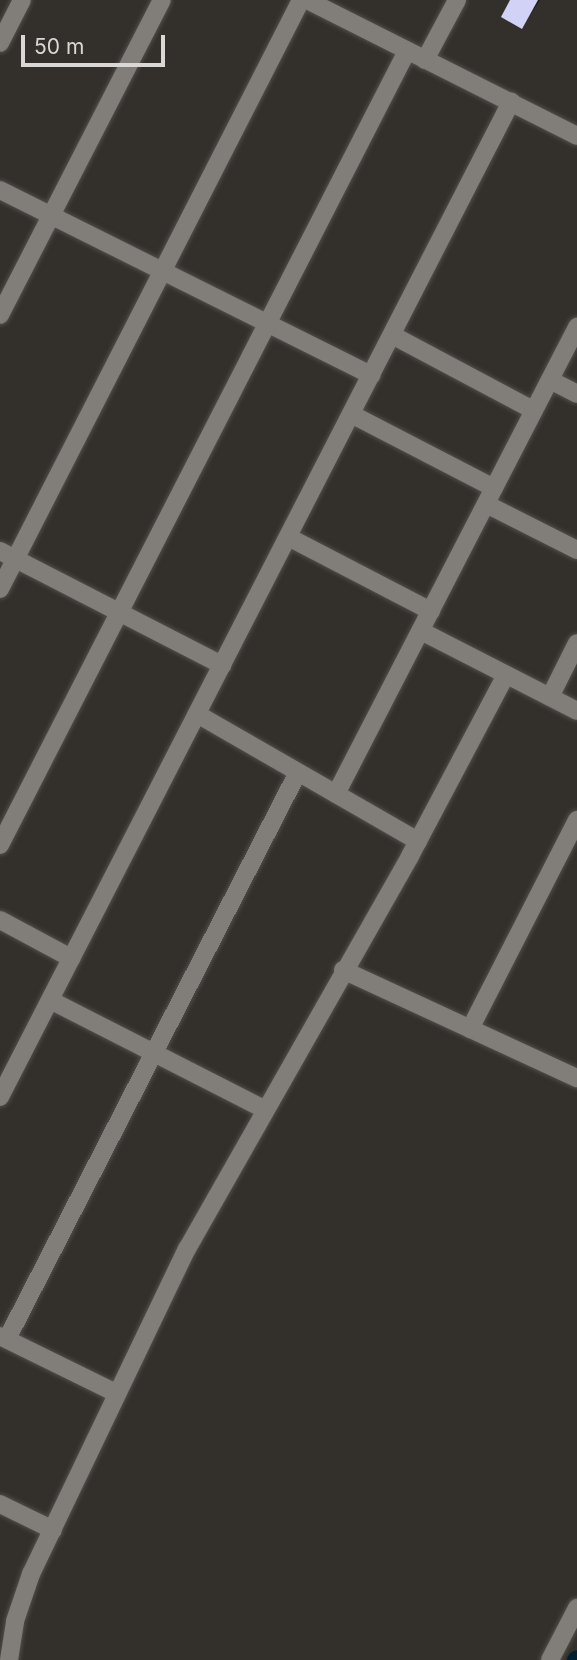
<!DOCTYPE html>
<style>
body{margin:0}
#map{position:relative;width:577px;height:1660px;overflow:hidden;background:#33302c;font-family:Inter,sans-serif}
div>[style]{position:absolute}
.shadow>*{inset:0;background:#0007}
.canal>*{height:19px;margin:-9.5px;padding:0 9.5px;transform-origin:9.5px;border-radius:9.5px;background:#001f31}
.building>*{inset:0;background:#d2d1f6}
.roads{filter:drop-shadow(0 0 2px #504e4a) drop-shadow(0 0 2px #504e4a)}
.minor>*{height:18px;margin:-9px;padding:0 9px;transform-origin:9px;border-radius:9px;background:#817d78}
.tertiary>*{height:18px;margin:-9px;padding:0 9px;transform-origin:9px;border-radius:9px;background:#817d78}
span{translate:-50% -50%;white-space:nowrap;text-align:center;line-height:1.15;-webkit-text-stroke:7px #33302c;paint-order:stroke}
.scale{position:absolute;left:21px;top:35px;width:144px;height:32px;box-sizing:border-box;border:4px solid #dad8d5;border-top:0;padding-left:9px;font-size:21px;line-height:24px;white-space:nowrap;color:#dad8d5;-webkit-text-stroke:5px #33302c;paint-order:stroke}
</style>
<div id="map">
<div class="shadow">
<div style="clip-path:polygon(512px 0,540px 0,522px 27px)"></div>
</div>
<div class="canal">
<div style="left:576px;top:1660px;width:1px;rotate:-45deg"></div>
</div>
<div class="building">
<div style="clip-path:polygon(510px 0,538px 0,522px 29px,501px 17px)"></div>
</div>
<div class="roads">
<div class="minor">
<div style="left:307px;top:0;width:302px;rotate:26.7deg"></div>
<div style="left:425px;top:60px;width:68px;rotate:-61.9deg"></div>
<div style="left:0;top:190px;width:415px;rotate:26.5deg"></div>
<div style="left:0;top:315px;width:354px;rotate:-62.8deg"></div>
<div style="left:392px;top:335px;width:160px;rotate:28deg"></div>
<div style="left:550px;top:380px;width:30px;rotate:27deg"></div>
<div style="left:351px;top:414px;width:161px;rotate:27.4deg"></div>
<div style="left:486px;top:504px;width:102px;rotate:26.8deg"></div>
<div style="left:288px;top:537px;width:161px;rotate:27.4deg"></div>
<div style="left:0;top:551px;width:250px;rotate:27.2deg"></div>
<div style="left:0;top:589px;width:661px;rotate:-62.93deg"></div>
<div style="left:421px;top:631px;width:175px;rotate:27.1deg"></div>
<div style="left:550px;top:697px;width:60px;rotate:-63.4deg"></div>
<div style="left:197px;top:714px;width:255px;rotate:29.9deg"></div>
<div style="left:336px;top:794px;width:526px;rotate:-62.7deg"></div>
<div style="left:0;top:845px;width:892px;rotate:-62.86deg"></div>
<div style="left:0;top:920px;width:81px;rotate:28.2deg"></div>
<div style="left:343px;top:970px;width:258px;rotate:24.8deg"></div>
<div style="left:50px;top:1000px;width:240px;rotate:27deg"></div>
<div style="left:470px;top:1029px;width:235px;rotate:-62.9deg"></div>
<div style="left:0;top:1097px;width:1119px;rotate:-62.82deg"></div>
<div style="left:0;top:1336px;width:129px;rotate:26.2deg"></div>
<div style="left:7px;top:1339px;width:637px;rotate:-62.83deg"></div>
<div style="left:0;top:1504px;width:59px;rotate:26.1deg"></div>
<div style="left:9px;top:1660px;width:39px;rotate:-81deg"></div>
<div style="left:15px;top:1621px;width:50px;rotate:-71.2deg"></div>
<div style="left:31px;top:1574px;width:361px;rotate:-64.4deg"></div>
<div style="left:187px;top:1249px;width:452px;rotate:-60.4deg"></div>
<div style="left:410px;top:856px;width:205px;rotate:-62.1deg"></div>
<div style="left:550px;top:1660px;width:59px;rotate:-62.6deg"></div>
</div>
<div class="tertiary">
<div style="left:0;top:43px;width:48px;rotate:-62.9deg"></div>
</div>
</div>
<div class="scale">50 m</div>
</div>
